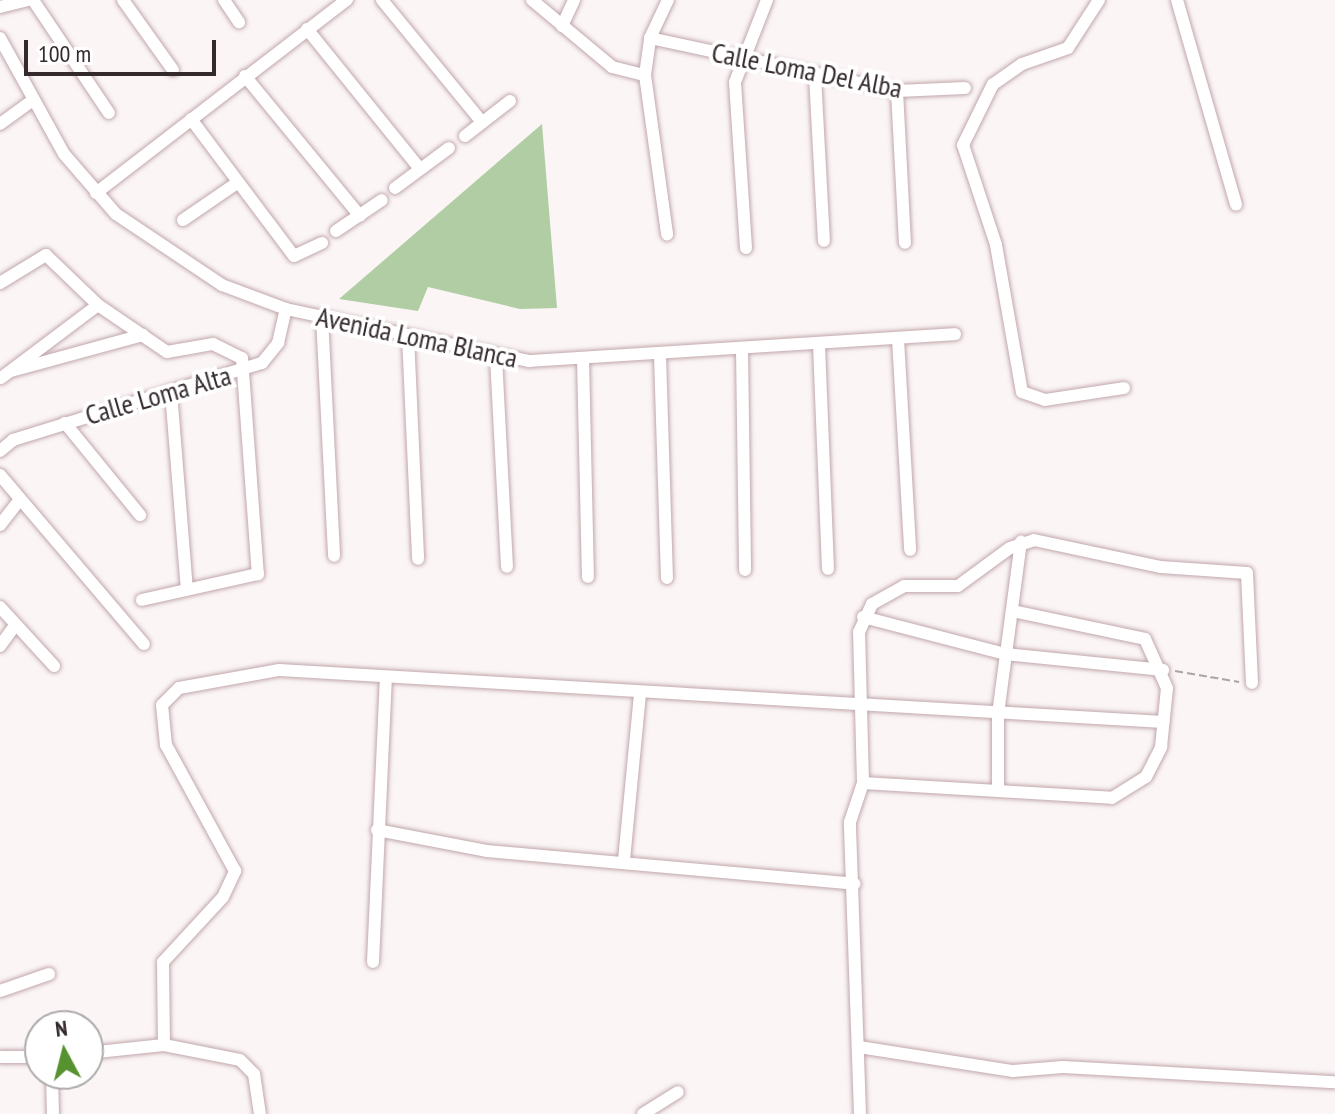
<!DOCTYPE html>
<style>
body{margin:0}
#map{position:relative;width:1335px;height:1114px;overflow:hidden;background:#fbf5f6;font-family:"PT Sans Narrow",sans-serif}
div>[style]{position:absolute}
.green>*{inset:0;background:#b1cda4}
.path>*{height:2px;margin-top:-1px;transform-origin:0;background:repeating-linear-gradient(90deg,#aba3a5 0 8px,transparent 0 12px)}
.roads{filter:drop-shadow(0 0 2px #c1a7ab) drop-shadow(0 0 2px #c1a7ab)}
.minor>*{height:12px;margin:-6px;padding:0 6px;transform-origin:6px;border-radius:6px;background:#fff}
span{translate:-50% -50%;white-space:nowrap;text-align:center;line-height:1.15;-webkit-text-stroke:8px #fff;paint-order:stroke}
.street-label{font-size:28px;color:#342a2c}
.north{position:absolute;left:24px;top:1010px;width:80px;height:80px;box-sizing:border-box;background:#fff;border:2px solid #aeaaab;border-radius:50%;rotate:353deg;font-size:22px;font-weight:700;line-height:32px;text-align:center;color:#342a2c}
.north::after{content:'';display:block;margin:auto;width:28px;height:36px;background:#579231;clip-path:polygon(50% 0,100% 100%,50% 72%,0 100%)}
.scale{position:absolute;left:24px;top:40px;width:192px;height:36px;box-sizing:border-box;border:4px solid #342a2c;border-top:0;padding-left:10px;font-size:24px;line-height:28px;white-space:nowrap;color:#342a2c;-webkit-text-stroke:6px #fff;paint-order:stroke}
</style>
<div id="map">
<div class="green">
<div style="clip-path:polygon(542px 124px,557px 308px,520px 309px,428px 287px,418px 311px,339px 299px)"></div>
</div>
<div class="path">
<div style="left:1175px;top:671px;width:65px;rotate:9.8deg"></div>
</div>
<div class="roads">
<div class="minor">
<div style="left:33px;top:0;width:136px;rotate:56.1deg"></div>
<div style="left:123px;top:0;width:86px;rotate:54.5deg"></div>
<div style="left:224px;top:0;width:27px;rotate:56deg"></div>
<div style="left:382px;top:0;width:158px;rotate:50.7deg"></div>
<div style="left:532px;top:0;width:104px;rotate:39.9deg"></div>
<div style="left:612px;top:67px;width:34px;rotate:14deg"></div>
<div style="left:645px;top:75px;width:37px;rotate:-82deg"></div>
<div style="left:650px;top:38px;width:42px;rotate:-64.7deg"></div>
<div style="left:1099px;top:0;width:57px;rotate:122.9deg"></div>
<div style="left:1068px;top:48px;width:49px;rotate:160.8deg"></div>
<div style="left:1022px;top:64px;width:35px;rotate:145deg"></div>
<div style="left:993px;top:84px;width:68px;rotate:116.2deg"></div>
<div style="left:963px;top:145px;width:105px;rotate:71.7deg"></div>
<div style="left:996px;top:245px;width:149px;rotate:80deg"></div>
<div style="left:1022px;top:392px;width:24px;rotate:19deg"></div>
<div style="left:1045px;top:400px;width:80px;rotate:-8.6deg"></div>
<div style="left:1177px;top:0;width:213px;rotate:73.9deg"></div>
<div style="left:0;top:7px;width:30px;rotate:-14deg"></div>
<div style="left:562px;top:26px;width:29px;rotate:-65deg"></div>
<div style="left:307px;top:29px;width:180px;rotate:51.1deg"></div>
<div style="left:0;top:38px;width:132px;rotate:61.1deg"></div>
<div style="left:64px;top:154px;width:79px;rotate:49.1deg"></div>
<div style="left:116px;top:214px;width:128px;rotate:33.8deg"></div>
<div style="left:222px;top:285px;width:68px;rotate:20.6deg"></div>
<div style="left:286px;top:309px;width:249px;rotate:12.1deg"></div>
<div style="left:529px;top:361px;width:427px;rotate:-3.6deg"></div>
<div style="left:650px;top:38px;width:253px;rotate:12.1deg"></div>
<div style="left:897px;top:91px;width:68px;rotate:-2.5deg"></div>
<div style="left:645px;top:75px;width:161px;rotate:82.1deg"></div>
<div style="left:245px;top:76px;width:181px;rotate:50.6deg"></div>
<div style="left:815px;top:76px;width:165px;rotate:86.9deg"></div>
<div style="left:897px;top:91px;width:152px;rotate:87deg"></div>
<div style="left:191px;top:119px;width:171px;rotate:53.1deg"></div>
<div style="left:294px;top:256px;width:31px;rotate:-25deg"></div>
<div style="left:0;top:124px;width:37px;rotate:-36deg"></div>
<div style="left:465px;top:136px;width:57px;rotate:-37.9deg"></div>
<div style="left:395px;top:188px;width:67px;rotate:-36.5deg"></div>
<div style="left:96px;top:193px;width:317px;rotate:-37.6deg"></div>
<div style="left:183px;top:220px;width:65px;rotate:-34.4deg"></div>
<div style="left:336px;top:231px;width:55px;rotate:-34deg"></div>
<div style="left:746px;top:248px;width:166px;rotate:-93.8deg"></div>
<div style="left:735px;top:82px;width:88px;rotate:-68.7deg"></div>
<div style="left:0;top:283px;width:54px;rotate:-31.3deg"></div>
<div style="left:46px;top:255px;width:72px;rotate:43.9deg"></div>
<div style="left:98px;top:305px;width:83px;rotate:34.3deg"></div>
<div style="left:167px;top:352px;width:47px;rotate:-9.9deg"></div>
<div style="left:213px;top:344px;width:32px;rotate:26deg"></div>
<div style="left:242px;top:358px;width:217px;rotate:85.8deg"></div>
<div style="left:258px;top:574px;width:119px;rotate:167.4deg"></div>
<div style="left:322px;top:317px;width:239px;rotate:87.1deg"></div>
<div style="left:408px;top:336px;width:223px;rotate:87.4deg"></div>
<div style="left:898px;top:339px;width:211px;rotate:86.7deg"></div>
<div style="left:819px;top:345px;width:224px;rotate:87.7deg"></div>
<div style="left:742px;top:350px;width:220px;rotate:89.2deg"></div>
<div style="left:660px;top:356px;width:222px;rotate:88.2deg"></div>
<div style="left:496px;top:357px;width:210px;rotate:87deg"></div>
<div style="left:583px;top:359px;width:218px;rotate:88.7deg"></div>
<div style="left:11px;top:371px;width:137px;rotate:-15.3deg"></div>
<div style="left:1px;top:378px;width:121px;rotate:-37deg"></div>
<div style="left:171px;top:392px;width:198px;rotate:85.4deg"></div>
<div style="left:65px;top:423px;width:119px;rotate:50.8deg"></div>
<div style="left:0;top:451px;width:17px;rotate:-40deg"></div>
<div style="left:13px;top:440px;width:261px;rotate:-17.2deg"></div>
<div style="left:262px;top:363px;width:26px;rotate:-51deg"></div>
<div style="left:278px;top:343px;width:35px;rotate:-77deg"></div>
<div style="left:0;top:475px;width:222px;rotate:49.6deg"></div>
<div style="left:0;top:525px;width:29px;rotate:-52deg"></div>
<div style="left:0;top:607px;width:80px;rotate:47.5deg"></div>
<div style="left:863px;top:617px;width:147px;rotate:14.6deg"></div>
<div style="left:1005px;top:654px;width:159px;rotate:5.8deg"></div>
<div style="left:0;top:646px;width:26px;rotate:-54deg"></div>
<div style="left:863px;top:783px;width:249px;rotate:3.4deg"></div>
<div style="left:1112px;top:798px;width:40px;rotate:-32deg"></div>
<div style="left:1146px;top:777px;width:34px;rotate:-63deg"></div>
<div style="left:1161px;top:747px;width:59px;rotate:-84.2deg"></div>
<div style="left:1167px;top:688px;width:54px;rotate:-114.2deg"></div>
<div style="left:1145px;top:639px;width:136px;rotate:-168.1deg"></div>
<div style="left:998px;top:789px;width:75px;rotate:-90deg"></div>
<div style="left:998px;top:714px;width:174px;rotate:-82.4deg"></div>
<div style="left:377px;top:830px;width:112px;rotate:10.8deg"></div>
<div style="left:487px;top:851px;width:369px;rotate:5.1deg"></div>
<div style="left:624px;top:860px;width:167px;rotate:-84.5deg"></div>
<div style="left:373px;top:962px;width:284px;rotate:-87.4deg"></div>
<div style="left:0;top:991px;width:52px;rotate:-19.1deg"></div>
<div style="left:164px;top:1045px;width:83px;rotate:-90.7deg"></div>
<div style="left:163px;top:962px;width:88px;rotate:-47.3deg"></div>
<div style="left:223px;top:897px;width:29px;rotate:-65deg"></div>
<div style="left:235px;top:871px;width:144px;rotate:-118.7deg"></div>
<div style="left:166px;top:745px;width:40px;rotate:-95.7deg"></div>
<div style="left:162px;top:705px;width:24px;rotate:-45deg"></div>
<div style="left:179px;top:688px;width:102px;rotate:-10.2deg"></div>
<div style="left:279px;top:670px;width:886px;rotate:3.37deg"></div>
<div style="left:859px;top:1047px;width:156px;rotate:8.9deg"></div>
<div style="left:1013px;top:1071px;width:50px;rotate:-4.6deg"></div>
<div style="left:1063px;top:1067px;width:272px;rotate:3.2deg"></div>
<div style="left:88px;top:1053px;width:76px;rotate:-6deg"></div>
<div style="left:164px;top:1045px;width:77px;rotate:11.2deg"></div>
<div style="left:240px;top:1060px;width:20px;rotate:45deg"></div>
<div style="left:254px;top:1074px;width:40px;rotate:81.5deg"></div>
<div style="left:0;top:1057px;width:40px"></div>
<div style="left:52px;top:1074px;width:40px;rotate:88.6deg"></div>
<div style="left:643px;top:1114px;width:41px;rotate:-32.2deg"></div>
<div style="left:860px;top:1114px;width:292px;rotate:-92deg"></div>
<div style="left:850px;top:822px;width:41px;rotate:-71.6deg"></div>
<div style="left:863px;top:783px;width:151px;rotate:-91.5deg"></div>
<div style="left:859px;top:632px;width:31px;rotate:-65deg"></div>
<div style="left:872px;top:604px;width:37px;rotate:-29deg"></div>
<div style="left:904px;top:586px;width:54px"></div>
<div style="left:958px;top:586px;width:64px;rotate:-36.2deg"></div>
<div style="left:1010px;top:548px;width:25px;rotate:-18deg"></div>
<div style="left:1034px;top:540px;width:130px;rotate:12deg"></div>
<div style="left:1161px;top:567px;width:86px;rotate:4deg"></div>
<div style="left:1247px;top:573px;width:110px;rotate:87.4deg"></div>
</div>
</div>
<div class="street-label">
<span style="left:807px;top:70px;rotate:11deg">Calle Loma Del Alba</span>
<span style="left:417px;top:337px;rotate:12deg">Avenida Loma Blanca</span>
<span style="left:158px;top:395px;rotate:-16deg">Calle Loma Alta</span>
</div>
<div class="north">N</div>
<div class="scale">100 m</div>
</div>
